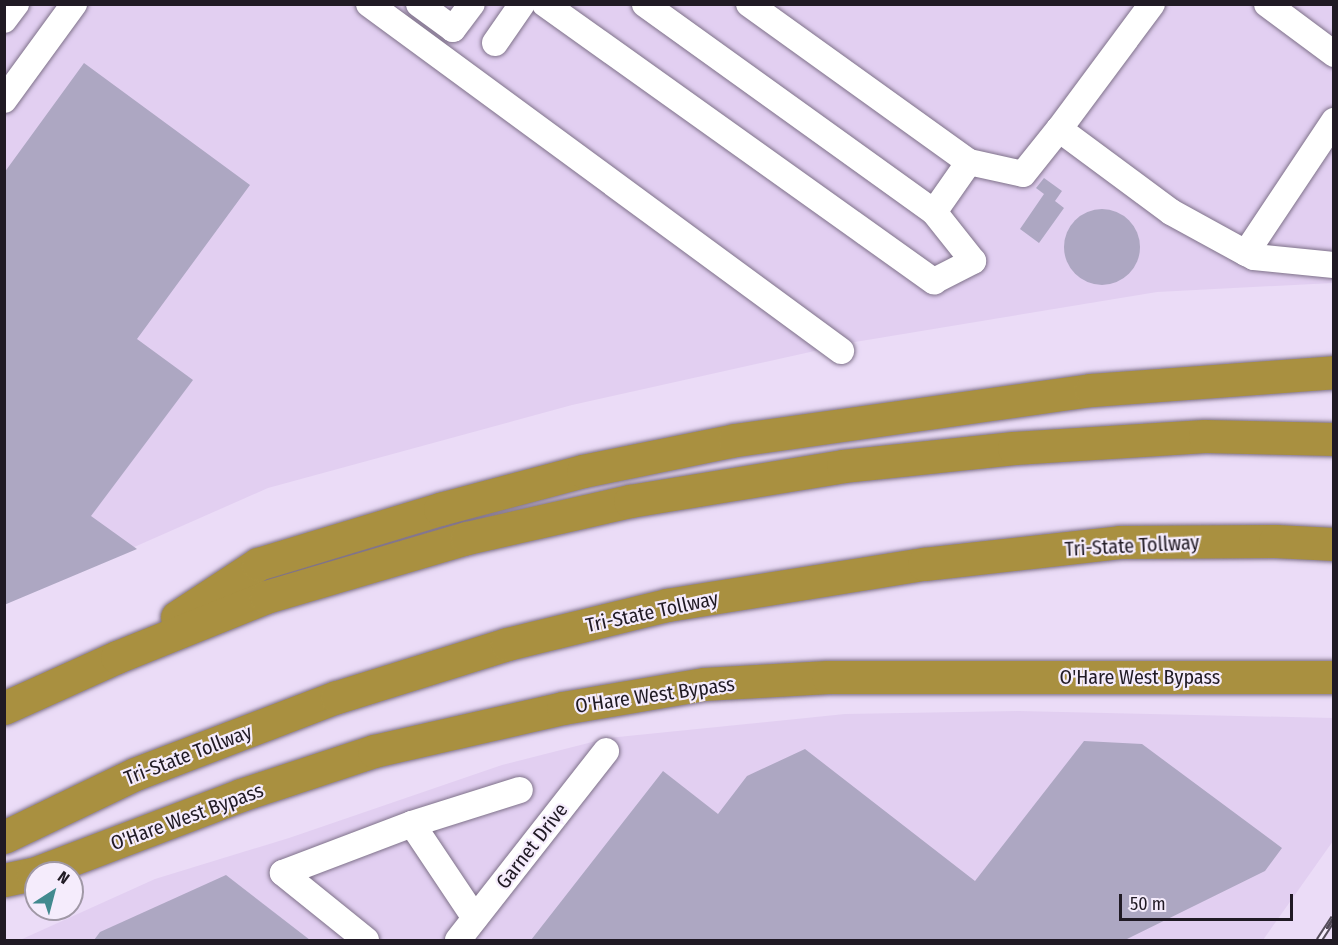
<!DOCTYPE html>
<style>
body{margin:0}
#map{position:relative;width:1338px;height:945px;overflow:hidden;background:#ebdcf7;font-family:"Fira Sans Condensed",sans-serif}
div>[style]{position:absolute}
.built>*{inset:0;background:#e2cff1}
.building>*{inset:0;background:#ada7c2}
.round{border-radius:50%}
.roads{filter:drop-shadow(0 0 2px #7e7189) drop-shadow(0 0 2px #7e7189)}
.minor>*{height:26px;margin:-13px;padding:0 13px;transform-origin:13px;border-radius:13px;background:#fff}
.highway>*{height:33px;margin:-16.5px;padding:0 16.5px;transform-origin:16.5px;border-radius:16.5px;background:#a99040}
.rail>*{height:7px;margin-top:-3.5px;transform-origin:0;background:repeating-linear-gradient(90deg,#f5ecfc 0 14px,#544c5a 0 28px);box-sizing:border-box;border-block:2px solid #544c5a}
span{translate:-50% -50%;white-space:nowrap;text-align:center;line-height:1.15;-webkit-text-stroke:4.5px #f5ecfc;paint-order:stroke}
.street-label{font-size:20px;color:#201a24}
.frame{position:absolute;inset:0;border:6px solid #201a24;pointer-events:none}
.north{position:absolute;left:24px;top:861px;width:60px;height:60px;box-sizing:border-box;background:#f5ecfc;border:2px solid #a098a6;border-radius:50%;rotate:36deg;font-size:16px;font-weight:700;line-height:24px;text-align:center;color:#201a24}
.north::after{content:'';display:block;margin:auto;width:21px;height:27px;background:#428a8f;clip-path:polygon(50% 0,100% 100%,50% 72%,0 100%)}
.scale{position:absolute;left:1119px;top:894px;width:174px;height:27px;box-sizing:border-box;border:3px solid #201a24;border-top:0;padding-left:8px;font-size:18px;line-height:21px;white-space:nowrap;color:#201a24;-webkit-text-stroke:4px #f5ecfc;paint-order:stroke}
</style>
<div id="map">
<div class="built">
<div style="clip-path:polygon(5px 5px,1333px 5px,1333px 283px,1157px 292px,855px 342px,572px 405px,268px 488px,5px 604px)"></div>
<div style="clip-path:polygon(1018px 711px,1333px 718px,1333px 841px,1263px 940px,20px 940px,155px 879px,289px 838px,502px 765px,608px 738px,845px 714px)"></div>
</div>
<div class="building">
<div style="clip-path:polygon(84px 63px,250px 185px,137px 339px,193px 380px,91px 516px,137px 549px,4px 605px,4px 173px)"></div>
<div style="clip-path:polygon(1044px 178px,1062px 191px,1055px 201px,1064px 208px,1039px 243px,1020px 229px,1044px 194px,1036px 188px)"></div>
<div class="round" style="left:1064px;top:209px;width:76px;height:76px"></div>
<div style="clip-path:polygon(1084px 741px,1142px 744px,1282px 848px,1265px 871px,1125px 940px,531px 940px,663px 771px,718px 814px,747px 776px,805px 749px,975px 881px)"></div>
<div style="clip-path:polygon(226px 875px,310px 940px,94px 940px,100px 932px)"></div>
</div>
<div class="roads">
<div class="minor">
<div style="left:369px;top:4px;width:586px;rotate:36.32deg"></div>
<div style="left:419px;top:4px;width:42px;rotate:36.3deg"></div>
<div style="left:453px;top:29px;width:31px;rotate:-53deg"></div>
<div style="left:545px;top:4px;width:478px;rotate:35.5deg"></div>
<div style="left:934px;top:281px;width:44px;rotate:-27.1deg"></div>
<div style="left:973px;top:261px;width:63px;rotate:-128.5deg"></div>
<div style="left:934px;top:212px;width:356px;rotate:-144.3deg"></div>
<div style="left:749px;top:4px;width:271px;rotate:35.7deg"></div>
<div style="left:969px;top:162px;width:55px;rotate:12.5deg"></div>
<div style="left:1023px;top:174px;width:58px;rotate:-51.3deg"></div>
<div style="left:1152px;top:4px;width:156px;rotate:126.6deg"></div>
<div style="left:1059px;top:129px;width:139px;rotate:36.5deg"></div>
<div style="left:1171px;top:212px;width:85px;rotate:28.7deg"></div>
<div style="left:1246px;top:253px;width:9px;rotate:27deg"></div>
<div style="left:1254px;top:257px;width:80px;rotate:5.7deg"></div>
<div style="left:1267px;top:4px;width:84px;rotate:36.7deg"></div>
<div style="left:4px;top:20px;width:20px;rotate:-53deg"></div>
<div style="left:495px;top:43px;width:47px;rotate:-55.3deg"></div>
<div style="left:4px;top:100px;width:119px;rotate:-53.9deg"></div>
<div style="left:934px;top:212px;width:61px;rotate:-55deg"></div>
<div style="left:1246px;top:253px;width:159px;rotate:-56.3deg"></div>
<div style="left:412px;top:824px;width:113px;rotate:56.2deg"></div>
<div style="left:366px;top:940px;width:107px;rotate:-141.1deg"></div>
<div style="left:283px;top:873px;width:138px;rotate:-20.8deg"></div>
<div style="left:412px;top:824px;width:113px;rotate:-17.5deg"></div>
<div style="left:458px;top:940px;width:240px;rotate:-51.9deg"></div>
</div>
<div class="highway">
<div style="left:177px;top:617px;width:97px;rotate:-33.2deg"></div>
<div style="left:258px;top:564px;width:190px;rotate:-16.8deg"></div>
<div style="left:440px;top:509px;width:148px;rotate:-14.9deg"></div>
<div style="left:583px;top:471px;width:155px;rotate:-11.5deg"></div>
<div style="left:735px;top:440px;width:359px;rotate:-8deg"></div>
<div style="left:1091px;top:390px;width:244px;rotate:-4.2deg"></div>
<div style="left:4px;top:708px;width:124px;rotate:-24.3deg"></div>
<div style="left:117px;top:657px;width:161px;rotate:-21.9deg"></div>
<div style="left:266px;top:597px;width:209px;rotate:-16.4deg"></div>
<div style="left:467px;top:538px;width:167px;rotate:-12.8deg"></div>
<div style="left:630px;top:501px;width:216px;rotate:-9.3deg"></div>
<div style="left:843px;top:466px;width:172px;rotate:-6deg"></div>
<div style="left:1014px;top:448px;width:191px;rotate:-3.6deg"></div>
<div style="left:1205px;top:436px;width:129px;rotate:1.3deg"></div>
<div style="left:4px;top:837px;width:145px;rotate:-25.7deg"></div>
<div style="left:135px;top:774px;width:216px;rotate:-20.9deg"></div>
<div style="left:337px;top:697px;width:178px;rotate:-17.3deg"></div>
<div style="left:507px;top:644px;width:165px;rotate:-13.7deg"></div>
<div style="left:667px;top:605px;width:260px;rotate:-9.1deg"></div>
<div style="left:924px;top:564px;width:197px;rotate:-6.4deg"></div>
<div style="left:1120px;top:542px;width:155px;rotate:-0.4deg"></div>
<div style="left:1275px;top:541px;width:59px;rotate:2.9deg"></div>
<div style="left:4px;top:880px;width:30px;rotate:-12deg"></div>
<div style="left:33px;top:874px;width:222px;rotate:-20.8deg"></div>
<div style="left:241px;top:795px;width:140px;rotate:-18.3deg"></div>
<div style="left:374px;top:751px;width:194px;rotate:-12.8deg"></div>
<div style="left:563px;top:708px;width:143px;rotate:-9.7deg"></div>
<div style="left:704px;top:684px;width:124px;rotate:-3.2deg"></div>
<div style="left:828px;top:677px;width:506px"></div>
</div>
</div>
<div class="rail">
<div style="left:1319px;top:940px;width:27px;rotate:-57deg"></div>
</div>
<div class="street-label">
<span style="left:1132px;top:546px;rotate:-3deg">Tri-State Tollway</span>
<span style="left:652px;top:612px;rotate:-12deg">Tri-State Tollway</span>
<span style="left:1140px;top:677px">O'Hare West Bypass</span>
<span style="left:655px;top:695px;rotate:-8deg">O'Hare West Bypass</span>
<span style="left:188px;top:755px;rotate:-21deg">Tri-State Tollway</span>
<span style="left:187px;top:817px;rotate:-20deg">O'Hare West Bypass</span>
<span style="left:532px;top:846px;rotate:-52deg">Garnet Drive</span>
</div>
<div class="frame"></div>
<div class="north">N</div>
<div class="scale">50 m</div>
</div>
